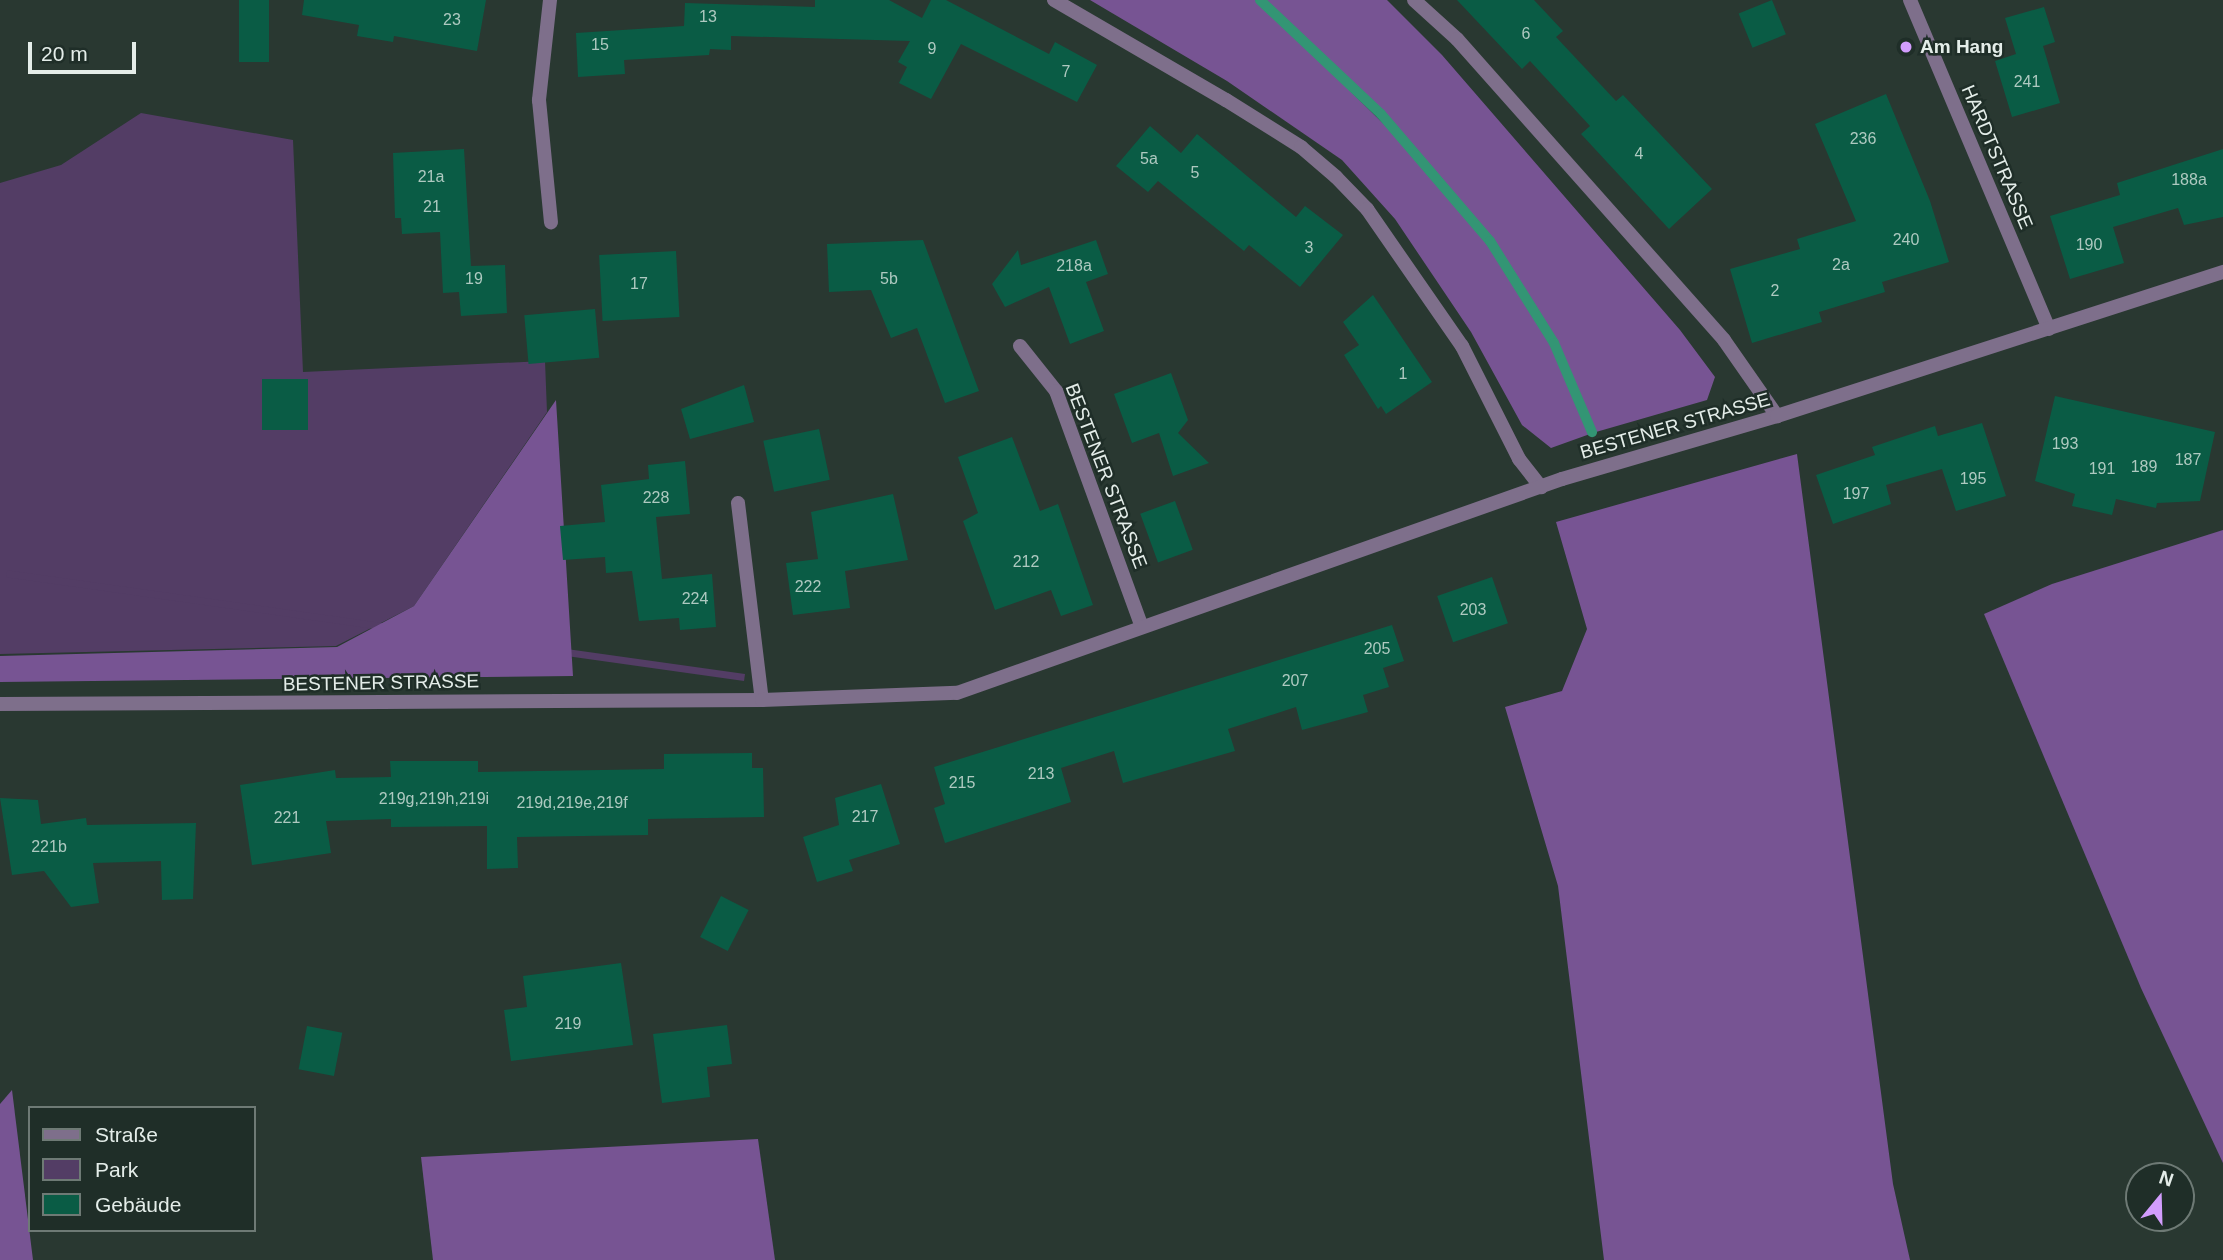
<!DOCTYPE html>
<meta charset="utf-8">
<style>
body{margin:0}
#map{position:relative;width:2223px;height:1260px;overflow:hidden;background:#293831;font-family:Helvetica,sans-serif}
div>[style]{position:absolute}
.green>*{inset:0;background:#533d65;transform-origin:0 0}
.forest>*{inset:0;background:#775493}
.stream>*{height:10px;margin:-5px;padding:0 5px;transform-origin:5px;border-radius:5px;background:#339574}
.building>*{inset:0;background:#0a5c45;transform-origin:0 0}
.service>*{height:14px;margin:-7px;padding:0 7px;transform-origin:7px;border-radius:7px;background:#7e6f8b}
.minor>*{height:14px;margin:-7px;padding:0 7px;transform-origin:7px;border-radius:7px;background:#7e6f8b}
.tertiary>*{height:14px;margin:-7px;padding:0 7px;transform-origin:7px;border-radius:7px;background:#7e6f8b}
.dots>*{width:19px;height:19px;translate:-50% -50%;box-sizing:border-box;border:4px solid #1f2e28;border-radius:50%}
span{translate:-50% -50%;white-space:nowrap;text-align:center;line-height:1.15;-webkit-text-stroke:5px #1f2e28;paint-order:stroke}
.number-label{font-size:16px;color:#aec9c0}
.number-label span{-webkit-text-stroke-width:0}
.poi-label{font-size:19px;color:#e4ede9;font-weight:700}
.left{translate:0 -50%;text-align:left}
.street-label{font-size:19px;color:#e4ede9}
.legend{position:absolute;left:28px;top:1106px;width:228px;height:126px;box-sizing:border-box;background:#1f2e28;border:2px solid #6e7a75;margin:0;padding:9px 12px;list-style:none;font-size:21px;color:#e4ede9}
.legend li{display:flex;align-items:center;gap:14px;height:35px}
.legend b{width:35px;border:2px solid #6e7a75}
.north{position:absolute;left:2125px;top:1162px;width:70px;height:70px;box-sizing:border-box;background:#1f2e28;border:2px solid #6e7a75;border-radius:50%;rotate:19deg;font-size:19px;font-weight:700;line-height:28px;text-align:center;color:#e4ede9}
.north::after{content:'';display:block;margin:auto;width:24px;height:32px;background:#d29dfd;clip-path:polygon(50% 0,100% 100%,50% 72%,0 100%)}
.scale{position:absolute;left:28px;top:42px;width:108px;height:32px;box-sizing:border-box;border:4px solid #e4ede9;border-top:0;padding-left:9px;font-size:21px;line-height:24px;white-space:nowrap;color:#e4ede9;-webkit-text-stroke:5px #1f2e28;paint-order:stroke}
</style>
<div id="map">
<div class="green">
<div style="clip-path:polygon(141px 113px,293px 140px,303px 372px,545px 361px,547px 412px,414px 606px,336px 646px,0 654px,0 183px,61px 165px)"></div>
<div style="left:745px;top:674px;width:7px;height:745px;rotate:98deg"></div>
</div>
<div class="forest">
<div style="clip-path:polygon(1090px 0,1255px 0,1280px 22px,1410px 150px,1488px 243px,1545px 333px,1590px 434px,1551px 448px,1522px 425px,1471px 332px,1395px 219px,1342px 160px,1227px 81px)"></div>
<div style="clip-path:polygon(1264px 0,1387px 0,1442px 55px,1680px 330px,1715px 377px,1707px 400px,1596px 432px,1556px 343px,1495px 242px,1384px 114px)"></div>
<div style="clip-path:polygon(556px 400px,573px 676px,0 682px,0 656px,337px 647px,414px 606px)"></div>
<div style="clip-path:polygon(1797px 454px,1893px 1184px,1910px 1260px,1604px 1260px,1558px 886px,1505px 707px,1562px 691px,1587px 629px,1556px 522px)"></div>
<div style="clip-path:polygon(2223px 530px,2223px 1163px,2141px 988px,1984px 614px,2052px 584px)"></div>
<div style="clip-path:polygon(12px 1090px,33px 1260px,0 1260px,0 1104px)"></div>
<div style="clip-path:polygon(758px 1139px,775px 1260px,433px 1260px,421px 1157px)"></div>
</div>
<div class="stream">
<div style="left:1260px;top:0;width:166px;rotate:43.3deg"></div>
<div style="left:1381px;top:114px;width:167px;rotate:49.4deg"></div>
<div style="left:1490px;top:241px;width:120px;rotate:57.9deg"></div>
<div style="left:1554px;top:343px;width:97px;rotate:66.9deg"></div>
</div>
<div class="building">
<div style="left:239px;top:0;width:30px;height:62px"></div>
<div style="clip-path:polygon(304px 0,486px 0,477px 51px,394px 36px,393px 42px,357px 36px,359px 25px,302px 15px)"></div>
<div style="clip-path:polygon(815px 0,889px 0,922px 18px,931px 0,946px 0,1049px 54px,1055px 42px,1097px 65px,1077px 102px,961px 44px,931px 99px,899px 83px,907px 67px,898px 62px,910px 41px,731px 36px,731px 50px,710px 49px,709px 55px,624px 60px,625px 74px,578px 77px,576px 33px,684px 26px,685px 3px,815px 7px)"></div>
<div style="clip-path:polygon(1457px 0,1534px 0,1563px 31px,1556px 37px,1616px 101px,1623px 95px,1712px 189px,1669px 229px,1581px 134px,1590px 126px,1530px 61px,1522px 69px)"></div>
<div style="left:1772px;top:0;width:37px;height:36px;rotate:68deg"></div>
<div style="clip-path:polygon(2044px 7px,2055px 42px,2043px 46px,2060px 103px,2012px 117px,1995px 61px,2016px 54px,2005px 18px)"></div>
<div style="clip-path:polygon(1886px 94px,1930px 201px,1949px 262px,1882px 282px,1885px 292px,1819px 312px,1822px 322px,1752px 343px,1730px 269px,1800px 249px,1797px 239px,1856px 221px,1815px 124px)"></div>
<div style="clip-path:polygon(1150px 126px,1181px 153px,1197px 134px,1296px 217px,1305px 206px,1343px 235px,1300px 287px,1249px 245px,1244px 251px,1158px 181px,1148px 192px,1116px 166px)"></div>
<div style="clip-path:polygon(464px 149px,471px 266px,505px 265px,507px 313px,461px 316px,459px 292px,443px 293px,440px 232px,402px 234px,401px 218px,395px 218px,393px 153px)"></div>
<div style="clip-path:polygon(2223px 149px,2223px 217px,2184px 225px,2178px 208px,2113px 227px,2124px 263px,2070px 279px,2050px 216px,2120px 195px,2117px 183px)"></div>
<div style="clip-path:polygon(923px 240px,979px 391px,945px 403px,917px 328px,891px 338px,871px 290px,829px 292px,827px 244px)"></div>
<div style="clip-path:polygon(1096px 240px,1108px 274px,1086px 282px,1104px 331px,1070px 344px,1049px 287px,1005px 307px,992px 284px,1018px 250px,1021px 265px)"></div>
<div style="left:676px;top:251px;width:66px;height:77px;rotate:87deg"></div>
<div style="clip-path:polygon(1373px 295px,1432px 382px,1386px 414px,1381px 406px,1378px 409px,1344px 355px,1359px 345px,1343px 322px)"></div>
<div style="left:595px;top:309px;width:49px;height:71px;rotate:85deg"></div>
<div style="clip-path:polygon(1171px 373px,1188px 420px,1178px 433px,1209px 463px,1173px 476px,1159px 433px,1132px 443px,1114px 394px)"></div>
<div style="left:308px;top:379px;width:51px;height:46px;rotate:90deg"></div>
<div style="clip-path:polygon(744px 385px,754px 422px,690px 439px,681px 409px)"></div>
<div style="clip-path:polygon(2055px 396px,2215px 432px,2200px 501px,2157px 503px,2156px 508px,2116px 499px,2112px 515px,2072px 506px,2075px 494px,2035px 481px)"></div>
<div style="clip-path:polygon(1982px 423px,2006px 496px,1956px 511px,1942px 469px,1886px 485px,1891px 504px,1833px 524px,1816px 475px,1875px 455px,1872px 447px,1935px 426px,1938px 436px)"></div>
<div style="left:819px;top:429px;width:52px;height:57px;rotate:78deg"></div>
<div style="clip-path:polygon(1012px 437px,1040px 511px,1058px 504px,1093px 605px,1061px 616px,1051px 590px,995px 610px,963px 521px,978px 513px,958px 457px)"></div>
<div style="clip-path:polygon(685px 461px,690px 514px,656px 517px,662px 579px,712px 574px,716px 627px,680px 630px,679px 618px,639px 621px,632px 571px,606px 573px,605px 557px,563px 560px,560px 526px,605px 522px,601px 485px,649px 479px,648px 465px)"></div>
<div style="clip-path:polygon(893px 494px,908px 560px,845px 571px,850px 608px,793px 615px,786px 563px,818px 559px,811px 512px)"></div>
<div style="left:1175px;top:501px;width:52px;height:37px;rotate:70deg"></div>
<div style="left:1492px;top:577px;width:49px;height:58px;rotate:71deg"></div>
<div style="clip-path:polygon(1392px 625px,1404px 661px,1383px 668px,1389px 687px,1363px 695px,1368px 712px,1302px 730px,1296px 707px,1228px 729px,1235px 751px,1123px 783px,1114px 751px,1061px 768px,1071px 802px,945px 843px,934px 808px,945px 804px,934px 767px)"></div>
<div style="clip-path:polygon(752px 753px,752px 768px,763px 768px,764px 817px,648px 819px,648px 835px,517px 837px,518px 868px,487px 869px,487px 826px,391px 827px,391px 819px,326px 821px,331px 853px,252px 865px,240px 785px,335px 770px,336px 778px,391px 777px,390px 761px,478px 761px,478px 772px,664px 769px,664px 754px)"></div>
<div style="clip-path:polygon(881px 784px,900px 844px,849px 860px,853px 871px,817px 882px,803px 837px,839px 825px,835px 798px)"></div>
<div style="clip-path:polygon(0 798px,38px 800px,41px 824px,86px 818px,87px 825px,196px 823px,193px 899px,162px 900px,161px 861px,93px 863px,99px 903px,71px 907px,44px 871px,12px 875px)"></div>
<div style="left:721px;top:896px;width:31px;height:46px;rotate:27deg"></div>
<div style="clip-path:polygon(621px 963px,633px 1045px,511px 1061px,504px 1010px,527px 1007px,523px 976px)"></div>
<div style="clip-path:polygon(727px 1025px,732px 1064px,707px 1067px,710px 1097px,662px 1103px,653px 1034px)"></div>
<div style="left:307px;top:1026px;width:36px;height:44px;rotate:11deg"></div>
</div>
<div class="service">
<div style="left:1414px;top:0;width:58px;rotate:42.2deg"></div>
<div style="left:1457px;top:39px;width:402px;rotate:48.4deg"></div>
<div style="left:1724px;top:340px;width:93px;rotate:55.1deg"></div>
<div style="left:1020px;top:346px;width:58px;rotate:51.3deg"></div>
<div style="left:1056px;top:391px;width:251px;rotate:70deg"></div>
<div style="left:738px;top:503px;width:198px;rotate:83.1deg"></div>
</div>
<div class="minor">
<div style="left:550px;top:0;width:101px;rotate:96.3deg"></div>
<div style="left:539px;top:100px;width:123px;rotate:84.4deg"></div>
<div style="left:1054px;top:0;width:199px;rotate:30.2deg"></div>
<div style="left:1226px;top:100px;width:89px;rotate:32.1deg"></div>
<div style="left:1301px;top:147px;width:46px;rotate:40.6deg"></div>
<div style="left:1336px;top:177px;width:45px;rotate:45.9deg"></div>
<div style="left:1367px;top:209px;width:167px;rotate:55.3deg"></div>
<div style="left:1462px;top:346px;width:127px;rotate:63.2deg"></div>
<div style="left:1519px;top:459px;width:36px;rotate:52deg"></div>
<div style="left:1910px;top:0;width:357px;rotate:67.1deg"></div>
</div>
<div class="tertiary">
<div style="left:0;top:704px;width:762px;rotate:-0.3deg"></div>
<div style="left:762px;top:700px;width:195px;rotate:-2.1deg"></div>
<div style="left:957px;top:693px;width:642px;rotate:-19.48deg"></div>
<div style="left:1562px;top:479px;width:224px;rotate:-16.3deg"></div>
<div style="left:1777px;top:416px;width:469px;rotate:-17.9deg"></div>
</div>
<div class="dots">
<div style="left:1906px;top:47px;background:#d29dfd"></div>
</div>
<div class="number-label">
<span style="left:708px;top:17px">13</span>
<span style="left:452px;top:20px">23</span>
<span style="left:1526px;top:34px">6</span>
<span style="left:600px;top:45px">15</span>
<span style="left:932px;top:49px">9</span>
<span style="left:1066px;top:72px">7</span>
<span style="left:2027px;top:82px">241</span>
<span style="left:1863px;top:139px">236</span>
<span style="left:1639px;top:154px">4</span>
<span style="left:1149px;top:159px">5a</span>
<span style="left:1195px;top:173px">5</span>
<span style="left:431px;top:177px">21a</span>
<span style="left:2189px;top:180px">188a</span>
<span style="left:432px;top:207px">21</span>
<span style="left:1906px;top:240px">240</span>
<span style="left:2089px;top:245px">190</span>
<span style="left:1309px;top:248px">3</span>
<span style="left:1841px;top:265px">2a</span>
<span style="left:1074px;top:266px">218a</span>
<span style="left:474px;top:279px">19</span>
<span style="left:889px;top:279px">5b</span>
<span style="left:639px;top:284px">17</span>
<span style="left:1775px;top:291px">2</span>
<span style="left:1403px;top:374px">1</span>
<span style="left:2065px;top:444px">193</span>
<span style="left:2188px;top:460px">187</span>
<span style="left:2144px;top:467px">189</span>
<span style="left:2102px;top:469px">191</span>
<span style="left:1973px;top:479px">195</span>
<span style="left:1856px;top:494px">197</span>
<span style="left:656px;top:498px">228</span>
<span style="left:1026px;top:562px">212</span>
<span style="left:808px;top:587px">222</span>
<span style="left:695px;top:599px">224</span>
<span style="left:1473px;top:610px">203</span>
<span style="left:1377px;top:649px">205</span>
<span style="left:1295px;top:681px">207</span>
<span style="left:1041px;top:774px">213</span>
<span style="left:962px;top:783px">215</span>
<span style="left:434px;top:799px">219g,219h,219i</span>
<span style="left:572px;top:803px">219d,219e,219f</span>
<span style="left:865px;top:817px">217</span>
<span style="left:287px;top:818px">221</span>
<span style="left:49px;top:847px">221b</span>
<span style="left:568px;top:1024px">219</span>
</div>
<div class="poi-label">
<span class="left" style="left:1920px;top:47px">Am Hang</span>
</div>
<div class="street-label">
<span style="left:1997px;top:157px;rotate:67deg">HARDTSTRASSE</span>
<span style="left:1675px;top:426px;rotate:-16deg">BESTENER STRASSE</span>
<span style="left:1106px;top:476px;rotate:69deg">BESTENER STRASSE</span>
<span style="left:381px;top:683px;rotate:-1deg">BESTENER STRASSE</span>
</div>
<ul class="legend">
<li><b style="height:9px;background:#7e6f8b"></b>Straße</li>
<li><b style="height:19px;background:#533d65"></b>Park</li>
<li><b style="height:19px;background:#0a5c45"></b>Gebäude</li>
</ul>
<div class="north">N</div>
<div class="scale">20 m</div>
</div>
